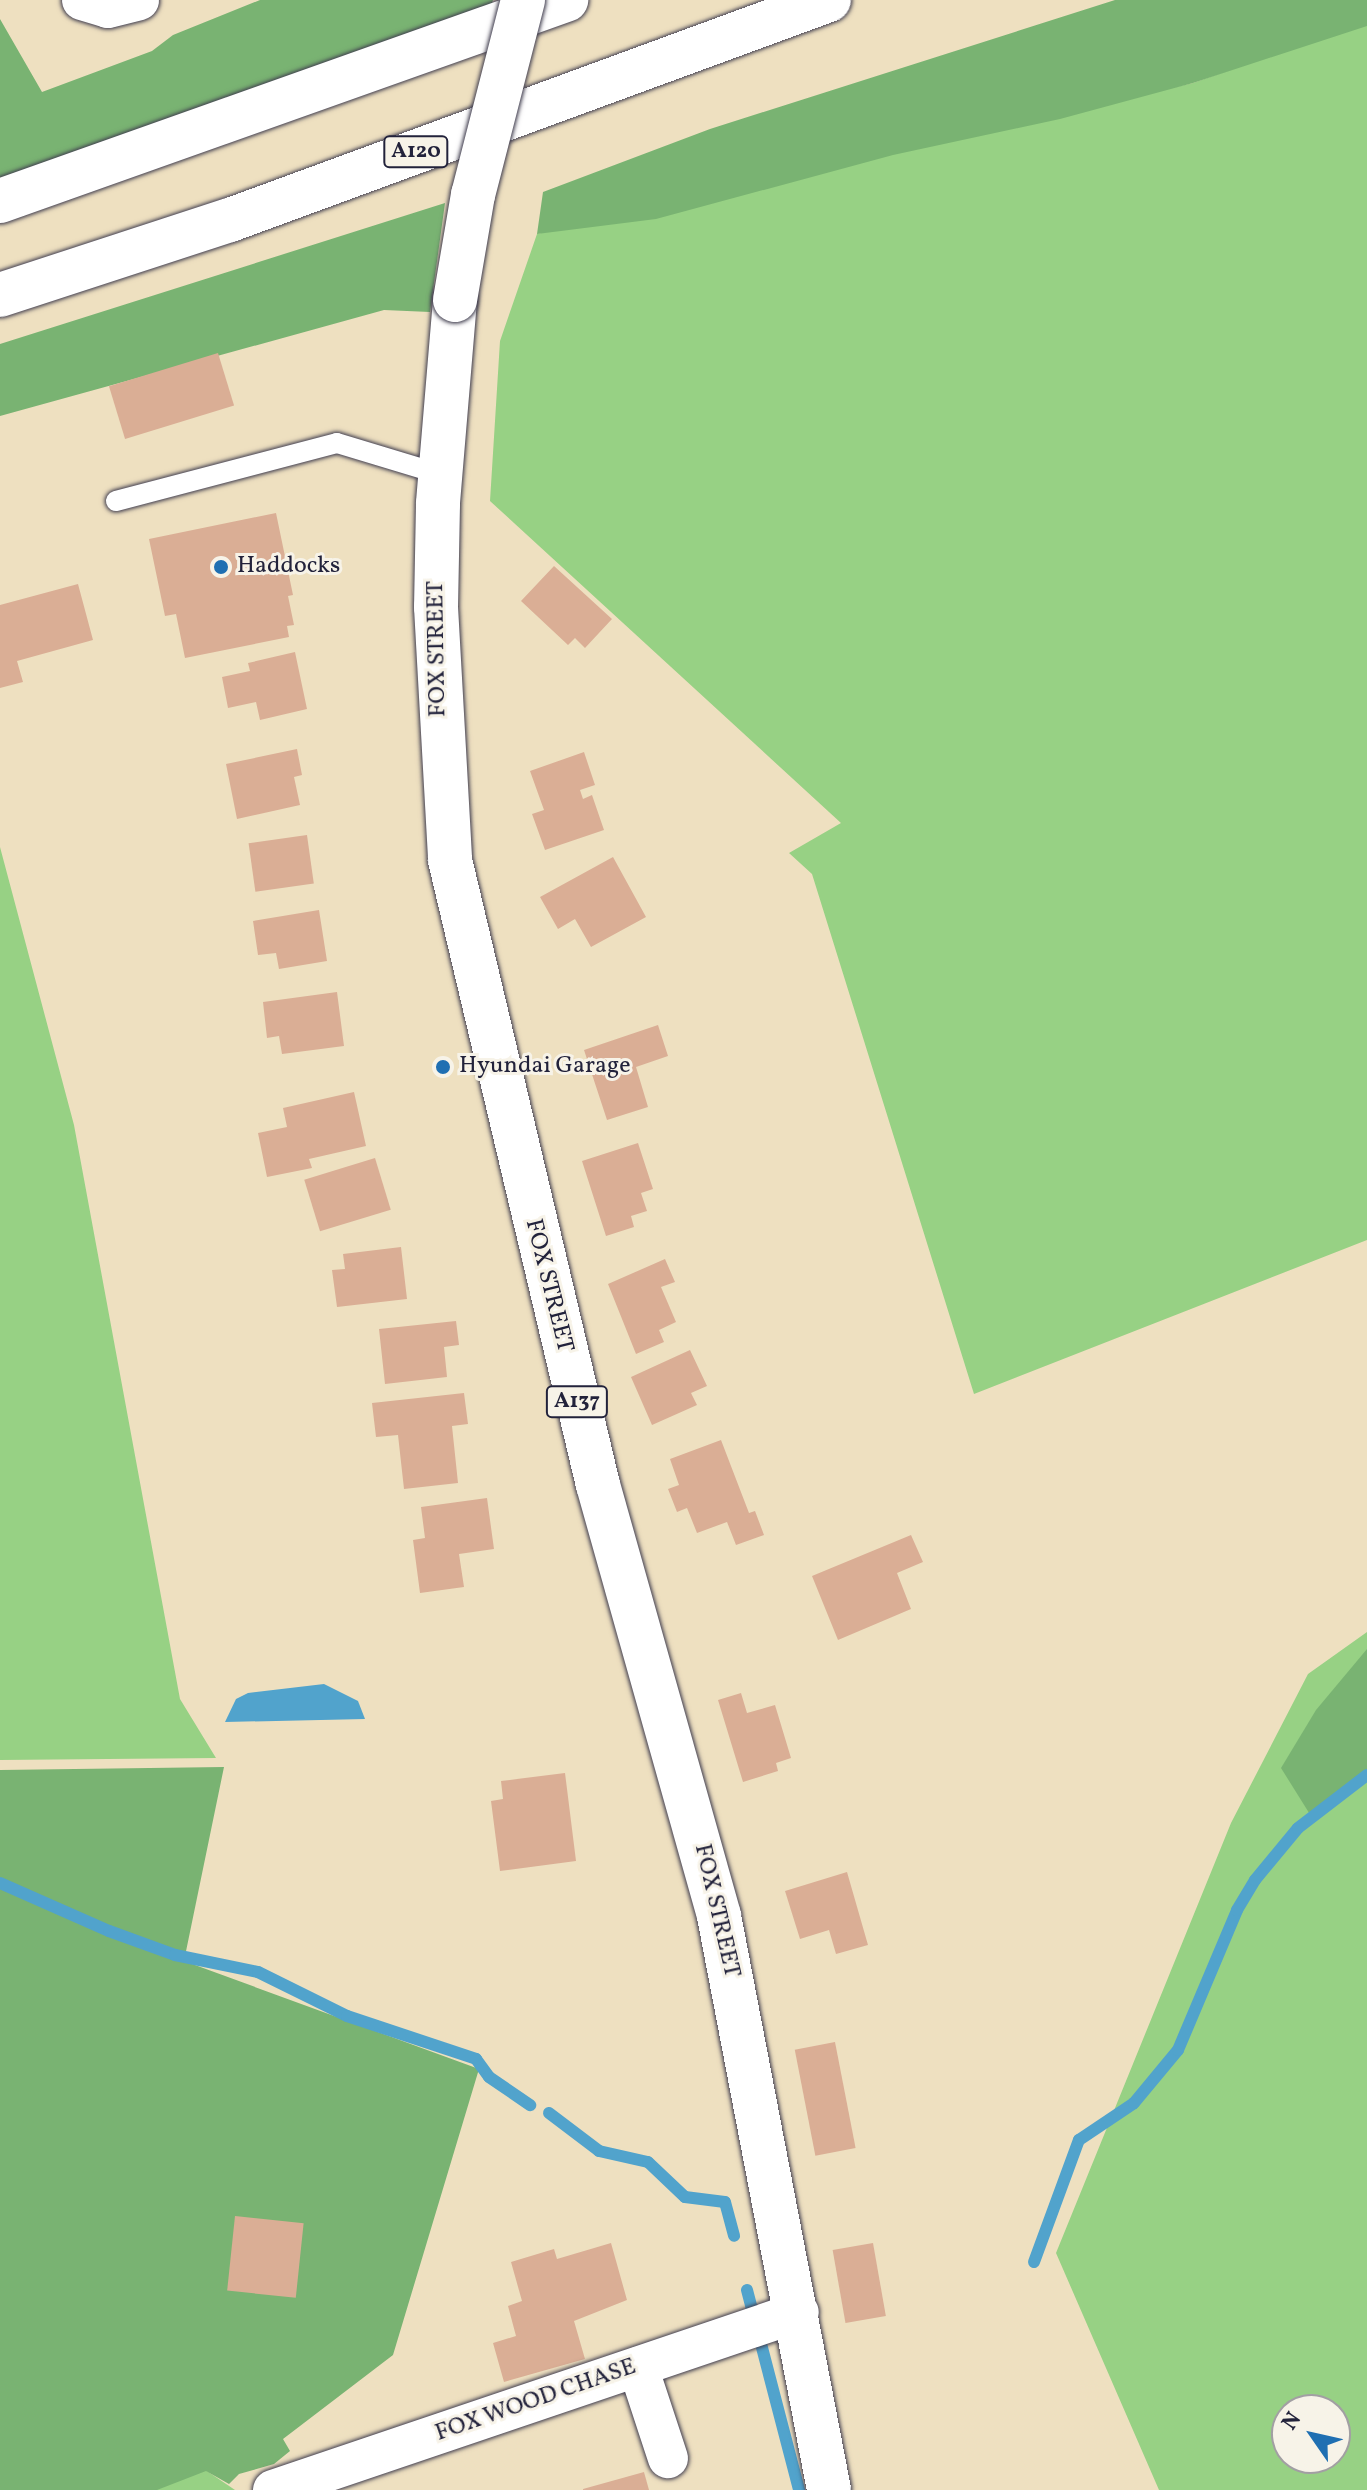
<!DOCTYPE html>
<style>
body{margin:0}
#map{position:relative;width:1367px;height:2490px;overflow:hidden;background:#eee0c0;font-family:Vollkorn,serif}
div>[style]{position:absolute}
.green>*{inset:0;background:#97d184}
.forest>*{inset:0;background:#79b372}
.water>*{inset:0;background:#51a3cc}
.stream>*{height:12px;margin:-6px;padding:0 6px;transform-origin:6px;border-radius:6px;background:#51a3cc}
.building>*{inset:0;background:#daae95;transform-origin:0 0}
.roads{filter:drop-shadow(0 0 2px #413e4f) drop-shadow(0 0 2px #413e4f)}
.service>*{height:20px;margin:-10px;padding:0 10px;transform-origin:10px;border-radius:10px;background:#fff}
.minor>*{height:40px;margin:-20px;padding:0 20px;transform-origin:20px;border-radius:20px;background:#fff}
.primary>*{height:44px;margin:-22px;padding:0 22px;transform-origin:22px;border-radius:22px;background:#fff}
.trunk>*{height:44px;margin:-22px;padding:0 22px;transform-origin:22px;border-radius:22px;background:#fff}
.bridges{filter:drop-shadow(0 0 2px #413e4f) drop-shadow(0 0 2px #413e4f)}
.primary-bridge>*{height:44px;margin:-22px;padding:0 22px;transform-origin:22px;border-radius:22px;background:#fff}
.dots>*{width:22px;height:22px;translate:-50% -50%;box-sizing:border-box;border:4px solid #f7f3e8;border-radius:50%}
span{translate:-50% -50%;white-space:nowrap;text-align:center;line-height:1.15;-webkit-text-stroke:6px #f7f3e8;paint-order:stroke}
.shield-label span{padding:2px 6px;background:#f7f3e8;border:2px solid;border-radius:6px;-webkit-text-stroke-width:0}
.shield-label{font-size:22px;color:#22223b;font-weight:700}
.poi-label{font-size:24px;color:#22223b}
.left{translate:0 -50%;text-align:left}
.street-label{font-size:24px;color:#22223b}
.north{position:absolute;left:1271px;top:2394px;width:80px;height:80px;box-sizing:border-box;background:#f7f3e8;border:2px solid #a29fa3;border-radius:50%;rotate:304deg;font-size:22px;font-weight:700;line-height:32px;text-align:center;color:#22223b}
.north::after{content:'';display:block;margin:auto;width:28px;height:36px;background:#1f6fb2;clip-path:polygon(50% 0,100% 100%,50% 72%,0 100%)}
</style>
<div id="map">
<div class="green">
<div style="clip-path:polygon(1367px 22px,1367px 1240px,974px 1394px,812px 874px,789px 853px,841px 823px,490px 501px,500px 341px,537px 234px,1193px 83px)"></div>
<div style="clip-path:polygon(0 847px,74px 1125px,180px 1699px,216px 1758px,0 1760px)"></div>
<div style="clip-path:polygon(evenodd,1367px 1632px,1367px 2490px,1159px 2490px,1056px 2253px,1231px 1823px,1308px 1674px,1367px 1632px,1287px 2410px,1335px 2410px,1335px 2458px,1287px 2458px,1287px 2410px)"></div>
<div style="clip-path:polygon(198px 2465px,235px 2490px,102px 2490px)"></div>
</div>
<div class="forest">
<div style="clip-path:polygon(260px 0,493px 0,479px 40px,0 190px,0 19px,42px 92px,152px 51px,173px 35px)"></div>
<div style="clip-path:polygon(1115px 0,1367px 0,1367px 26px,1193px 83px,1060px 119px,893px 155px,656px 219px,537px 234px,543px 192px,710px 129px)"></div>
<div style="clip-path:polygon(445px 203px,430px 312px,384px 310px,0 416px,0 344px)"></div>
<div style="clip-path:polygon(1367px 1649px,1367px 1773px,1311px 1816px,1281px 1768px,1316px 1710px)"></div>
<div style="clip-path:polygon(224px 1767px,184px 1961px,479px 2069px,393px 2355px,283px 2439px,290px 2451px,274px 2464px,239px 2474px,229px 2484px,206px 2471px,157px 2490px,0 2490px,0 1770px)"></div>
</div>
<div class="water">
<div style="clip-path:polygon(324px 1684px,358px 1701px,365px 1719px,225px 1722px,236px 1699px,248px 1693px)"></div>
</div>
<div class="stream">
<div style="left:0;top:1883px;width:119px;rotate:23.8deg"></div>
<div style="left:109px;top:1931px;width:70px;rotate:20deg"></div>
<div style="left:175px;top:1955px;width:85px;rotate:11.6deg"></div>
<div style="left:258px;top:1972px;width:99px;rotate:26.3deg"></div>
<div style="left:347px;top:2016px;width:136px;rotate:18.4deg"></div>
<div style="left:476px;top:2059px;width:22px;rotate:54deg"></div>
<div style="left:489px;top:2077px;width:50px;rotate:34.3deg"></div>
<div style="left:549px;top:2113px;width:63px;rotate:37.2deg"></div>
<div style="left:599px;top:2151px;width:50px;rotate:12.7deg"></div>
<div style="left:648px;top:2162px;width:51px;rotate:43.4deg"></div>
<div style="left:685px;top:2197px;width:40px;rotate:7.1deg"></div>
<div style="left:725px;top:2202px;width:35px;rotate:75deg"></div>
<div style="left:1034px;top:2262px;width:130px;rotate:-69.8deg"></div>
<div style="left:1079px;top:2140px;width:66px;rotate:-33.9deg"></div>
<div style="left:1134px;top:2103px;width:69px;rotate:-50.3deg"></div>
<div style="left:1178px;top:2050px;width:152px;rotate:-67.1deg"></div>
<div style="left:1237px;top:1910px;width:35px;rotate:-59deg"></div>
<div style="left:1255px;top:1880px;width:67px;rotate:-50.4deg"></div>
<div style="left:1298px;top:1828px;width:87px;rotate:-37.5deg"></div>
<div style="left:747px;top:2290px;width:207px;rotate:75.4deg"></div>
</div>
<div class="building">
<div style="left:218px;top:353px;width:55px;height:114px;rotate:73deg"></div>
<div style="clip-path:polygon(276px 513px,293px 595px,288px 596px,294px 625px,287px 626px,289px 637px,185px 658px,176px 614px,165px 616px,149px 539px)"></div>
<div style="clip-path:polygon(554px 566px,612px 619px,585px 648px,575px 638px,568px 645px,521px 601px)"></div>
<div style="clip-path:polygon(78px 584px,93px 640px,17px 661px,23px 682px,0 688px,0 605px)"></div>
<div style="clip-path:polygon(295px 652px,307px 709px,260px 720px,256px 702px,228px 708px,222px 677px,250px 671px,248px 663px)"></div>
<div style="clip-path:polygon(297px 749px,302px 775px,294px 777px,300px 805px,237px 819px,226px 764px)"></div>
<div style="clip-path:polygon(584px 752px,595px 785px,580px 790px,583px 799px,592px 795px,604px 830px,545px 850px,532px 814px,544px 810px,530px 771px)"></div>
<div style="left:307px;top:835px;width:49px;height:59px;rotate:82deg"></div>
<div style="clip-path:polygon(613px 857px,646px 917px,591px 947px,575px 919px,558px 929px,540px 897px)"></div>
<div style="clip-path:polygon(319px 910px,327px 961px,279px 969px,276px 953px,258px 955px,253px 921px)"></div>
<div style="clip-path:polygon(337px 992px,344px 1046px,282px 1054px,279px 1036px,267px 1038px,263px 1002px)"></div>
<div style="clip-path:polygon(658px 1025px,668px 1056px,636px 1067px,648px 1107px,607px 1120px,584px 1050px)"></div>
<div style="clip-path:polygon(354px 1092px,366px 1146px,309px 1159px,312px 1168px,267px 1177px,258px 1133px,287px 1127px,283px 1108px)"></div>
<div style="clip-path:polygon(638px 1143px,653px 1189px,641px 1193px,647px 1211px,631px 1216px,634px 1227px,606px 1236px,582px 1161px)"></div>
<div style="left:375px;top:1158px;width:54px;height:74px;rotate:73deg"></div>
<div style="clip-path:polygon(401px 1247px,407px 1299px,337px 1307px,332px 1270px,345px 1269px,343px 1254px)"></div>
<div style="clip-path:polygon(665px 1259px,675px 1282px,661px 1287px,676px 1322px,659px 1330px,664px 1342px,636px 1354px,608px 1284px)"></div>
<div style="clip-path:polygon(456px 1321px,459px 1345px,444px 1347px,447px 1377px,385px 1384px,379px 1329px)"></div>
<div style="clip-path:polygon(690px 1350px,707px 1386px,691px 1393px,697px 1405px,652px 1425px,631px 1377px)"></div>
<div style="clip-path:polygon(464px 1393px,468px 1424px,452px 1426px,458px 1483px,404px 1489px,398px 1435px,376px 1437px,372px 1403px)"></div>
<div style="clip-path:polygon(721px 1440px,749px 1513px,755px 1511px,764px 1535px,736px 1545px,727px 1522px,697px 1533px,687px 1508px,677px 1512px,668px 1489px,679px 1485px,670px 1459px)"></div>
<div style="clip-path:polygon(487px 1498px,494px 1549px,459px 1554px,464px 1587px,420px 1593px,413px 1540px,425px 1538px,421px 1507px)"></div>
<div style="clip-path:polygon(911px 1535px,923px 1562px,897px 1573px,911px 1609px,838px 1640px,812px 1576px)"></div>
<div style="clip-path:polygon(741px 1693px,747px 1713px,775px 1705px,791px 1758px,776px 1763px,778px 1771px,743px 1782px,718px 1700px)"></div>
<div style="clip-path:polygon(565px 1773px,576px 1861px,500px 1871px,491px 1801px,503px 1799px,501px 1781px)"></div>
<div style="clip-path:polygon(847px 1872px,868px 1945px,836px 1954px,829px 1930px,800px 1939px,785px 1891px)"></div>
<div style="left:835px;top:2042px;width:108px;height:41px;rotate:79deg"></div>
<div style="left:235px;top:2216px;width:69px;height:75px;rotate:6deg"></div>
<div style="clip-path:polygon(611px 2243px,627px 2300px,574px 2321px,585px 2359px,504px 2382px,493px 2343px,516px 2336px,508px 2306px,522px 2301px,511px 2262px,554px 2249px,557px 2259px)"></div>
<div style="left:873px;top:2243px;width:74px;height:41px;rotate:80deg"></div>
<div style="clip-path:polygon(644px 2472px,649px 2490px,583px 2490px,583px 2489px)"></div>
</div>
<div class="roads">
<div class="service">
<div style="left:116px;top:501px;width:228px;rotate:-14.7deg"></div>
<div style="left:337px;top:443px;width:108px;rotate:16.8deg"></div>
</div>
<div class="minor">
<div style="left:82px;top:0;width:27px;rotate:17deg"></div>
<div style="left:108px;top:8px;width:32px;rotate:-14deg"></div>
<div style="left:638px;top:2367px;width:96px;rotate:71.8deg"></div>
<div style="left:273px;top:2490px;width:555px;rotate:-18.7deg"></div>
</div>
<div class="primary">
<div style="left:455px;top:300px;width:205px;rotate:94.8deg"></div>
<div style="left:438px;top:504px;width:103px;rotate:91.1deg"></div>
<div style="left:436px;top:607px;width:253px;rotate:86.8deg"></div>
<div style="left:450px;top:860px;width:642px;rotate:76.68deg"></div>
<div style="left:598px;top:1485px;width:448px;rotate:74.3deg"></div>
<div style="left:719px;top:1916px;width:584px;rotate:79.15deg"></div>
</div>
<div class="trunk">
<div style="left:0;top:201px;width:601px;rotate:-19.55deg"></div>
<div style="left:0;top:295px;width:242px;rotate:-18.1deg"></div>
<div style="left:230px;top:220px;width:638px;rotate:-20.17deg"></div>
</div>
</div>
<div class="bridges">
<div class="primary-bridge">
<div style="left:455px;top:300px;width:107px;rotate:-80.3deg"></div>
<div style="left:473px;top:195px;width:201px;rotate:-75.6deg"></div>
</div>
</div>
<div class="dots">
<div style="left:221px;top:567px;background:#1f6fb2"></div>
<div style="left:443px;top:1067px;background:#1f6fb2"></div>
</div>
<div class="shield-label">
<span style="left:416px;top:152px">A120</span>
<span style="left:577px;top:1402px">A137</span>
</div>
<div class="poi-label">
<span class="left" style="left:237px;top:567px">Haddocks</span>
<span class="left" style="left:459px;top:1067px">Hyundai Garage</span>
</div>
<div class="street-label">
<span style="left:438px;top:649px;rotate:-91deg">FOX STREET</span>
<span style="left:548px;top:1286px;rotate:76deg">FOX STREET</span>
<span style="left:716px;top:1911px;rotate:77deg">FOX STREET</span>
<span style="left:536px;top:2401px;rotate:-19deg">FOX WOOD CHASE</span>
</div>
<div class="north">N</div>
</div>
